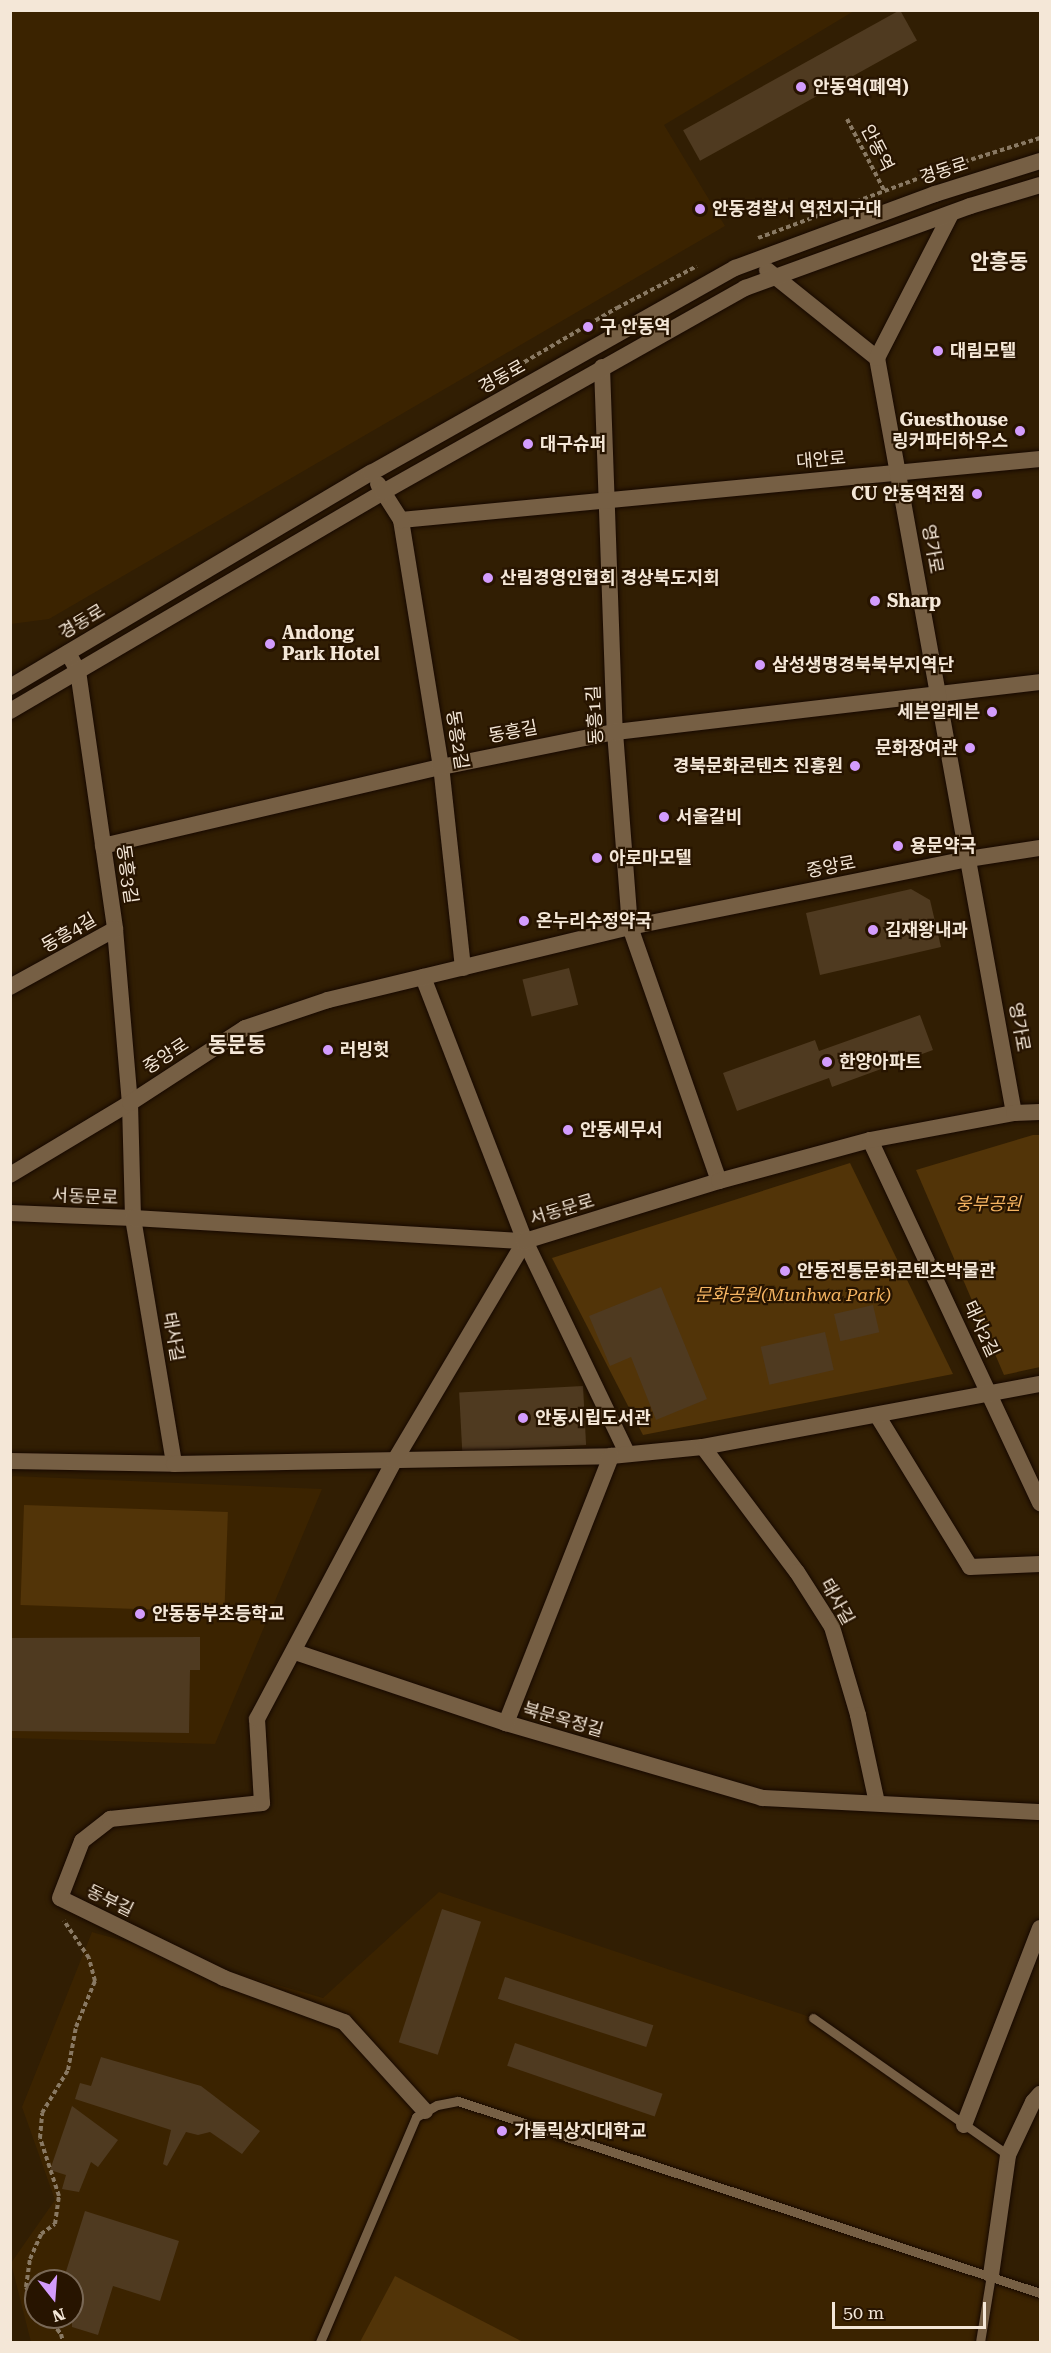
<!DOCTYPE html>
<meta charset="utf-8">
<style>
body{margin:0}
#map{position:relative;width:1051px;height:2353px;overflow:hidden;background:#311e03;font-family:"Roboto Serif","Noto Sans KR",serif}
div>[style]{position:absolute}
.built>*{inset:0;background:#3b2300}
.green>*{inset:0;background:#523408;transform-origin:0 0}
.building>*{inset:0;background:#4f3a20;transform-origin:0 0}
.path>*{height:4px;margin-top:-2px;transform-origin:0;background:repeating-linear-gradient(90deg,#897963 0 4.5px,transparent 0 7.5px)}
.roads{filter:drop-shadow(0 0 2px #160800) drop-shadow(0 0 2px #160800)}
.service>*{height:9px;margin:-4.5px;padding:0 4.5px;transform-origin:4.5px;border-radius:4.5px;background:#765f44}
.minor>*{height:16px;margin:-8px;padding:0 8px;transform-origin:8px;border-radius:8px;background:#765f44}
.tertiary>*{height:16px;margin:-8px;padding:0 8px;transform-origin:8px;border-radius:8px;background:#765f44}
.dots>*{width:16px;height:16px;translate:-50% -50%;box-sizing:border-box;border:3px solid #271400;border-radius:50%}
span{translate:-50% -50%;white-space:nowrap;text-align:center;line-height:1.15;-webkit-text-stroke:4.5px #271400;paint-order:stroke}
.poi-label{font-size:18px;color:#f4e7d7;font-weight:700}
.left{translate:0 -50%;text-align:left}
.right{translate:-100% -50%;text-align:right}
.street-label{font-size:18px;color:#f4e7d7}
.park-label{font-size:18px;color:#f6b562;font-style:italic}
.quarter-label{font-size:21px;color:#f4e7d7;font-weight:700}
.frame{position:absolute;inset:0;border:12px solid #f4e7d7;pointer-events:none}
.north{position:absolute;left:24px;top:2269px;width:60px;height:60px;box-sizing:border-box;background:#271400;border:2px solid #796856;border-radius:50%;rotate:163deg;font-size:16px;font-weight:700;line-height:24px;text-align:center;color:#f4e7d7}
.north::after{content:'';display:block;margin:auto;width:21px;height:27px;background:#d39cfd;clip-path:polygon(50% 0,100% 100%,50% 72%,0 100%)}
.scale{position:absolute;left:832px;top:2302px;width:154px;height:27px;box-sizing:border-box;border:3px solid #f4e7d7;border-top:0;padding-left:8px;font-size:18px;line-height:21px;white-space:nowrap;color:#f4e7d7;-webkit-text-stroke:4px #271400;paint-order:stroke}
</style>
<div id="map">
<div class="built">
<div style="clip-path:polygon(10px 11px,11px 10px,854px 11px,664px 125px,725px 226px,49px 619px,11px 624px)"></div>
<div style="clip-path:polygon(13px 1476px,322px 1489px,215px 1744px,11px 1738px,10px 1483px)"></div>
<div style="clip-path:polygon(evenodd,439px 1892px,813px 2018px,1008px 2155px,991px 2274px,1040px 2293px,1040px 2342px,31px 2342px,11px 2263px,55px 2200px,22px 2107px,92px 1932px,323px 1998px,439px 1892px,36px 2281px,72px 2281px,72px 2317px,36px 2317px,36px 2281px)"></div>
</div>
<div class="green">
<div style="clip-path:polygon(1033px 1135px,1040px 1135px,1040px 1367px,1004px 1375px,916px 1170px)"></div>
<div style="clip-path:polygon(850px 1163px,953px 1374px,643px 1435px,552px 1258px)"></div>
<div style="left:24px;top:1505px;width:204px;height:100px;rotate:2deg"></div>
<div style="clip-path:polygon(395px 2276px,523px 2342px,360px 2342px)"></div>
</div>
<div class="building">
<div style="left:900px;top:10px;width:35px;height:248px;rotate:61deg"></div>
<div style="clip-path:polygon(911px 889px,930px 900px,941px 947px,820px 975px,806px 913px)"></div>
<div style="left:569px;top:968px;width:38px;height:48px;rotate:76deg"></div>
<div style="clip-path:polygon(920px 1015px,933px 1050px,832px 1087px,829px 1078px,737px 1111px,723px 1073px,815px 1040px,819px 1051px)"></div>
<div style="clip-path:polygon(661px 1287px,707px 1399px,656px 1420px,631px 1357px,610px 1366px,589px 1316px)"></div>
<div style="left:873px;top:1305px;width:28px;height:40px;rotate:77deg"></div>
<div style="left:825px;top:1332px;width:39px;height:66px;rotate:77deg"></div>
<div style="left:583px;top:1386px;width:59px;height:124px;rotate:87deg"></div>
<div style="clip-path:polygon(200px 1637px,200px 1670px,190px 1670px,189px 1733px,10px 1731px,10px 1638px)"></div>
<div style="left:442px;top:1909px;width:41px;height:140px;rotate:18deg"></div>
<div style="left:505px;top:1977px;width:156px;height:23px;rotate:18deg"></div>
<div style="left:515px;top:2043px;width:156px;height:24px;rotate:19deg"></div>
<div style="clip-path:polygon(101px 2057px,201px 2086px,260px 2131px,242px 2154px,210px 2132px,198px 2135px,186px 2132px,167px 2166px,163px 2164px,171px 2130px,75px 2099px,80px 2083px,91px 2086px)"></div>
<div style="clip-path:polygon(72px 2106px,118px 2140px,98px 2167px,91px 2162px,79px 2192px,62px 2189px,66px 2175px,50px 2170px)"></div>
<div style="clip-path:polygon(85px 2211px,179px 2241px,160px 2301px,113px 2286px,98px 2335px,72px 2327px,72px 2281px,63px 2281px)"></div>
</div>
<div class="path">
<div style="left:847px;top:119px;width:80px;rotate:62.5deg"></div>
<div style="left:758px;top:238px;width:212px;rotate:-20.4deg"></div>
<div style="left:957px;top:164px;width:87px;rotate:-17.4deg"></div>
<div style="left:492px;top:381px;width:145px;rotate:-30.3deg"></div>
<div style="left:617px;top:308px;width:90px;rotate:-27.7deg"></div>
<div style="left:36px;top:2301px;width:17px;rotate:-126deg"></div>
<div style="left:26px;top:2287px;width:28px;rotate:-82deg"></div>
<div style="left:30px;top:2259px;width:27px;rotate:-66deg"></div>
<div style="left:41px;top:2234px;width:17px;rotate:-36deg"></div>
<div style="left:55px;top:2224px;width:28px;rotate:-82deg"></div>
<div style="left:59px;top:2196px;width:61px;rotate:-108.1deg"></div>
<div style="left:40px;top:2138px;width:25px;rotate:-85deg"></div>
<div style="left:42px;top:2113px;width:50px;rotate:-58.8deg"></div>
<div style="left:68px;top:2070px;width:44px;rotate:-79.5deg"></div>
<div style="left:76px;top:2027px;width:50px;rotate:-67.6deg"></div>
<div style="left:95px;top:1981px;width:24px;rotate:-105deg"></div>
<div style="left:89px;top:1958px;width:45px;rotate:-124deg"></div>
<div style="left:48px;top:2317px;width:21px;rotate:53deg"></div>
<div style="left:61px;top:2334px;width:8px;rotate:76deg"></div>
</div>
<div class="roads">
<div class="service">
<div style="left:813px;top:2018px;width:238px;rotate:35.1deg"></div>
<div style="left:320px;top:2342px;width:245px;rotate:-66.9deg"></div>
<div style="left:416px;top:2117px;width:24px;rotate:-30deg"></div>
<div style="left:437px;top:2105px;width:21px;rotate:-11deg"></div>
<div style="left:458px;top:2101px;width:613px;rotate:18.26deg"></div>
<div style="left:980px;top:2342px;width:68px;rotate:-80.7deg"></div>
</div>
<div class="minor">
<div style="left:602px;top:367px;width:365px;rotate:88deg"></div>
<div style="left:615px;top:732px;width:196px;rotate:85.6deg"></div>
<div style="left:630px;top:927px;width:269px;rotate:70.7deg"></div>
<div style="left:68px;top:653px;width:21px;rotate:61deg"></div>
<div style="left:78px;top:671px;width:261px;rotate:81.8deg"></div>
<div style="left:115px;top:929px;width:175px;rotate:85.1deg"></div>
<div style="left:130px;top:1103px;width:115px;rotate:88.5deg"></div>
<div style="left:133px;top:1218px;width:249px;rotate:80.5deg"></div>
<div style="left:103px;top:846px;width:347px;rotate:-13.2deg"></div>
<div style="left:441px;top:767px;width:177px;rotate:-11.4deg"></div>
<div style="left:615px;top:732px;width:428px;rotate:-6.7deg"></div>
<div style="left:463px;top:968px;width:202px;rotate:-96.2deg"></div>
<div style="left:441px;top:767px;width:250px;rotate:-99.2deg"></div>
<div style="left:401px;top:520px;width:642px;rotate:-5.45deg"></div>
<div style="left:423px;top:977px;width:283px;rotate:68.9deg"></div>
<div style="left:525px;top:1241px;width:235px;rotate:64.3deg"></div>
<div style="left:10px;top:987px;width:120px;rotate:-28.9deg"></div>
<div style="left:870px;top:1140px;width:401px;rotate:64.9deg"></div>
<div style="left:10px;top:1175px;width:140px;rotate:-31deg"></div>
<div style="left:130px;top:1103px;width:137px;rotate:-33.1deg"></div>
<div style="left:245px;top:1028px;width:88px;rotate:-18.6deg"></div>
<div style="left:328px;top:1000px;width:311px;rotate:-13.6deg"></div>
<div style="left:630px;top:927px;width:345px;rotate:-11.4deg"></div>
<div style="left:968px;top:859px;width:73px;rotate:-8.7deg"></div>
<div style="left:877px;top:1415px;width:178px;rotate:58.5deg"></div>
<div style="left:970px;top:1567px;width:70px;rotate:-2.5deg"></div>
<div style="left:703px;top:1447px;width:156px;rotate:53.1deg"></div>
<div style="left:797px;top:1572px;width:65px;rotate:57.5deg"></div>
<div style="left:832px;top:1627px;width:92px;rotate:73.5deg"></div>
<div style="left:858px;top:1715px;width:90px;rotate:77.8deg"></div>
<div style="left:10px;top:1461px;width:164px;rotate:1deg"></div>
<div style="left:174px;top:1464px;width:437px;rotate:-1deg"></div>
<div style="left:611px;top:1456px;width:92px;rotate:-5.6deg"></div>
<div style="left:703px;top:1447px;width:343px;rotate:-10.6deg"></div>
<div style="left:295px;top:1652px;width:223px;rotate:18.6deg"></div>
<div style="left:506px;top:1723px;width:267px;rotate:16.3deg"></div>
<div style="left:762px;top:1798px;width:278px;rotate:2.9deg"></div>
<div style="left:506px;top:1723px;width:287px;rotate:-68.5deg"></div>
<div style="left:425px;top:2111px;width:120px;rotate:-132.3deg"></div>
<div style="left:344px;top:2022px;width:128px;rotate:-159.9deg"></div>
<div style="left:224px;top:1978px;width:182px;rotate:-154deg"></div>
<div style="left:60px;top:1898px;width:61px;rotate:-68.9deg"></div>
<div style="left:82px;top:1841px;width:36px;rotate:-38deg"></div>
<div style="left:110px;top:1819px;width:153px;rotate:-6deg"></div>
<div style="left:262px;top:1803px;width:84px;rotate:-93.4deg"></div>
<div style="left:257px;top:1719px;width:293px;rotate:-62deg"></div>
<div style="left:395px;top:1460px;width:255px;rotate:-59.3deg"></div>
<div style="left:964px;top:2125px;width:211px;rotate:-68.9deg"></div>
<div style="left:991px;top:2275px;width:121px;rotate:-81.9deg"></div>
<div style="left:1008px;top:2155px;width:59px;rotate:-64.7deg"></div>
<div style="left:1033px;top:2102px;width:11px;rotate:-49deg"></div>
</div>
<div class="tertiary">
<div style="left:767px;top:270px;width:141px;rotate:38.7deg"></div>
<div style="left:877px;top:358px;width:767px;rotate:79.72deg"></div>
<div style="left:877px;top:358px;width:162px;rotate:-62.8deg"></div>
<div style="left:378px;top:484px;width:43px;rotate:57.4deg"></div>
<div style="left:10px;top:687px;width:420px;rotate:-30.7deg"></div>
<div style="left:371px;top:473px;width:418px;rotate:-29.4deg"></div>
<div style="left:735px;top:268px;width:213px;rotate:-20.3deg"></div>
<div style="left:935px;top:194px;width:110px;rotate:-17.4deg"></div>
<div style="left:10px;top:711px;width:433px;rotate:-30.4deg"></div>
<div style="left:383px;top:492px;width:416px;rotate:-29.4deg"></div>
<div style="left:745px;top:288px;width:239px;rotate:-20deg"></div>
<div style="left:970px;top:206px;width:73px;rotate:-16.7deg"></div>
<div style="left:10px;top:1213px;width:123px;rotate:2.3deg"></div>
<div style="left:133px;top:1218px;width:393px;rotate:3.4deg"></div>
<div style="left:525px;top:1241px;width:203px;rotate:-17.2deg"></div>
<div style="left:719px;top:1181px;width:156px;rotate:-15.2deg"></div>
<div style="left:870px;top:1140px;width:147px;rotate:-10.6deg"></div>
<div style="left:1014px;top:1113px;width:26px;rotate:-2deg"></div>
</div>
</div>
<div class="dots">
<div style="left:801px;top:87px;background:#d39cfd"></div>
<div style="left:700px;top:209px;background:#d39cfd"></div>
<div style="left:588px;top:327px;background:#d39cfd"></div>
<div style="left:938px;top:351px;background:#d39cfd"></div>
<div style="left:1020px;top:431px;background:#d39cfd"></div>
<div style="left:528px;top:444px;background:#d39cfd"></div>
<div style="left:977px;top:494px;background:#d39cfd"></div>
<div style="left:488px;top:578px;background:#d39cfd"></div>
<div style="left:875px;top:601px;background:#d39cfd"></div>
<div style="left:270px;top:644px;background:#d39cfd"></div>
<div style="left:760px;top:665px;background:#d39cfd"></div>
<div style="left:992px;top:712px;background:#d39cfd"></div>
<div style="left:970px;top:748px;background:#d39cfd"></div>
<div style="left:855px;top:766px;background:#d39cfd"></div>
<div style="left:664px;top:817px;background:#d39cfd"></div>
<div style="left:898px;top:846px;background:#d39cfd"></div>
<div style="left:597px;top:858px;background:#d39cfd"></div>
<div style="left:524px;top:921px;background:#d39cfd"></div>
<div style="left:873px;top:930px;background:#d39cfd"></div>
<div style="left:328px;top:1050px;background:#d39cfd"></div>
<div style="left:827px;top:1062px;background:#d39cfd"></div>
<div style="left:568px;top:1130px;background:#d39cfd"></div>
<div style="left:785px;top:1271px;background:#d39cfd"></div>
<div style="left:523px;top:1418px;background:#d39cfd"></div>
<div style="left:140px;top:1614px;background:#d39cfd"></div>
<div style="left:502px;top:2131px;background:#d39cfd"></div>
</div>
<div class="poi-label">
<span class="left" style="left:813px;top:87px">안동역(폐역)</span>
<span class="left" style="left:712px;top:209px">안동경찰서 역전지구대</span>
<span class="left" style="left:600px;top:327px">구 안동역</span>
<span class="left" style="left:950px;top:351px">대림모텔</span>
<span class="right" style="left:1008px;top:431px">Guesthouse<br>링커파티하우스</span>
<span class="left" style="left:540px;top:444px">대구슈퍼</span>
<span class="right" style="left:965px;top:494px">CU 안동역전점</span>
<span class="left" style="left:500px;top:578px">산림경영인협회 경상북도지회</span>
<span class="left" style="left:887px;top:601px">Sharp</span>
<span class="left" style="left:282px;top:644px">Andong<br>Park Hotel</span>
<span class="left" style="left:772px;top:665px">삼성생명경북북부지역단</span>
<span class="right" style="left:980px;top:712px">세븐일레븐</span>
<span class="right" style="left:958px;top:748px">문화장여관</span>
<span class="right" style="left:843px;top:766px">경북문화콘텐츠 진흥원</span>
<span class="left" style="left:676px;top:817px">서울갈비</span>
<span class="left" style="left:910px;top:846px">용문약국</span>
<span class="left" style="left:609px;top:858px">아로마모텔</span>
<span class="left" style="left:536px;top:921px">온누리수정약국</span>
<span class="left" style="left:885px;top:930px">김재왕내과</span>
<span class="left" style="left:340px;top:1050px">러빙헛</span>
<span class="left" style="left:839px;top:1062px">한양아파트</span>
<span class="left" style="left:580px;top:1130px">안동세무서</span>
<span class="left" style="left:797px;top:1271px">안동전통문화콘텐츠박물관</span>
<span class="left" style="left:535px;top:1418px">안동시립도서관</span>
<span class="left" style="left:152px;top:1614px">안동동부초등학교</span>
<span class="left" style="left:514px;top:2131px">가톨릭상지대학교</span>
</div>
<div class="street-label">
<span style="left:877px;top:148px;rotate:63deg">안동역</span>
<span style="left:944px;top:171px;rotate:-18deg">경동로</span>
<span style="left:502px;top:377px;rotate:-29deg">경동로</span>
<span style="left:821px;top:460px;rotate:-5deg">대안로</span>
<span style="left:932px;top:549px;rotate:80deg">영가로</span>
<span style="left:82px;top:622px;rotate:-31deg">경동로</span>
<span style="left:595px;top:715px;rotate:-93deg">동흥1길</span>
<span style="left:513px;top:732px;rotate:-11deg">동흥길</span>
<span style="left:457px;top:740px;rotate:81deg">동흥2길</span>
<span style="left:831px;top:867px;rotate:-11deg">중앙로</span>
<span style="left:127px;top:874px;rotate:82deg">동흥3길</span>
<span style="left:69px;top:933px;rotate:-30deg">동흥4길</span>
<span style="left:1019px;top:1027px;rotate:80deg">영가로</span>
<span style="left:166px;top:1056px;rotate:-33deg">중앙로</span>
<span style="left:85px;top:1197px;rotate:2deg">서동문로</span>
<span style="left:562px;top:1210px;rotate:-17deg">서동문로</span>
<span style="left:981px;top:1329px;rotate:65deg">태사2길</span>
<span style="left:173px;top:1337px;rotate:80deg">태사길</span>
<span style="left:837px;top:1602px;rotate:61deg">태사길</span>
<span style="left:563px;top:1720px;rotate:16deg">북문옥정길</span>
<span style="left:110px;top:1901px;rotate:26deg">동부길</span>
</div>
<div class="park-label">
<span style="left:988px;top:1204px">웅부공원</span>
<span style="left:793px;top:1295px">문화공원(Munhwa Park)</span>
</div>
<div class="quarter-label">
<span style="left:999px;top:262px">안흥동</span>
<span style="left:237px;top:1045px">동문동</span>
</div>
<div class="frame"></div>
<div class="north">N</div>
<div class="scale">50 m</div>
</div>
